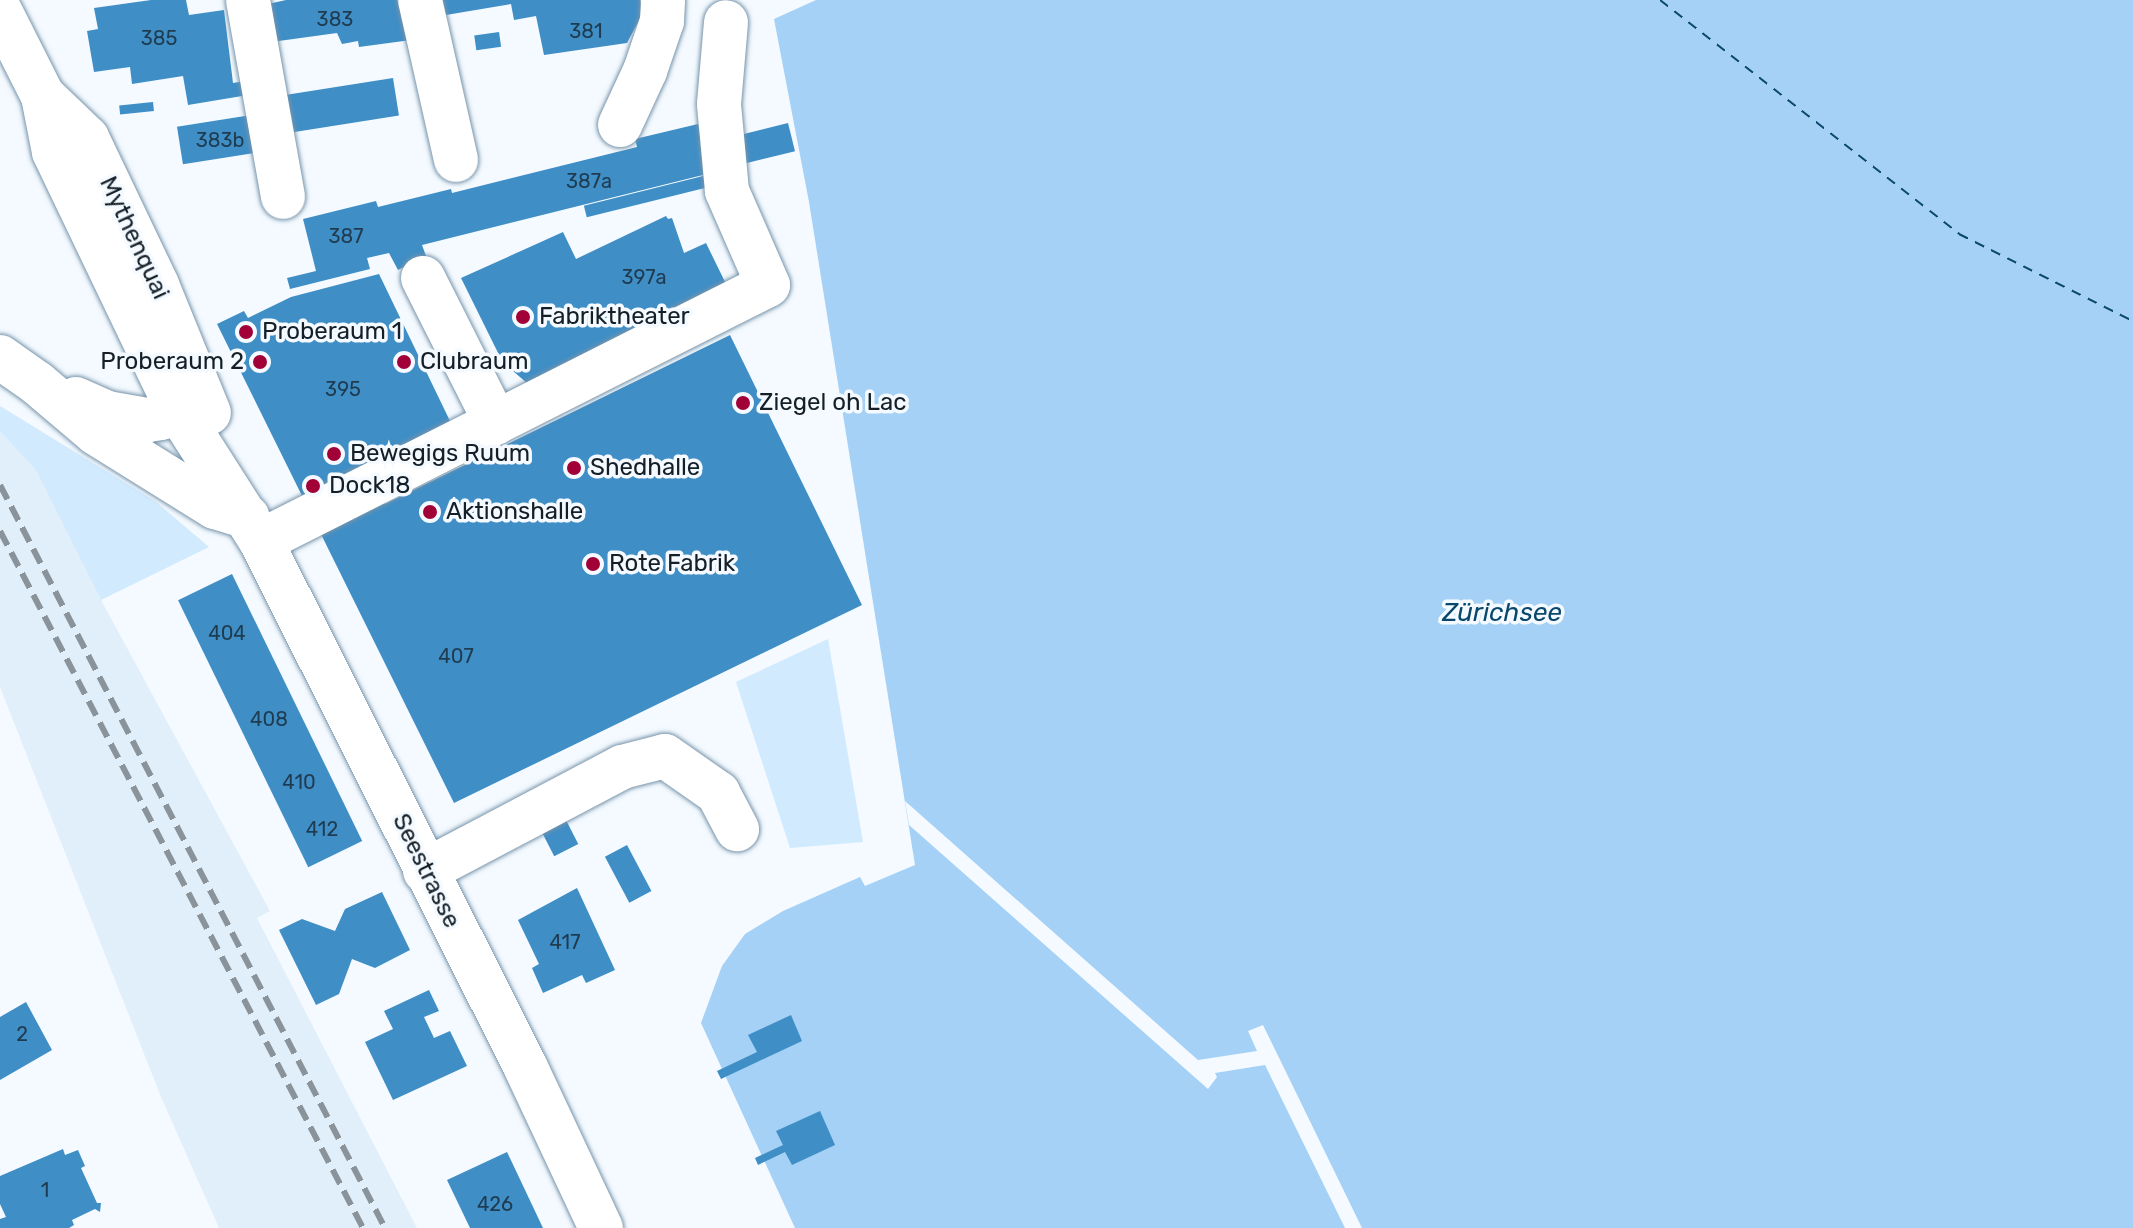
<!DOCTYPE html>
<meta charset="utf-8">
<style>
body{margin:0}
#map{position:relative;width:2133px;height:1228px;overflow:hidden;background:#f4faff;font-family:Rubik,sans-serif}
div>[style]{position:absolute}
.built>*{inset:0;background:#e1effb}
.green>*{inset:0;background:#d1eafe}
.water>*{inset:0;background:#a4d1f5}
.pier>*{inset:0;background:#f4faff}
.ferry>*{height:2px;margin-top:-1px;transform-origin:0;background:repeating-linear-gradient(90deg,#09476d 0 10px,transparent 0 18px)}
.building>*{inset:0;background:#3f8ec6;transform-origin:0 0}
.roads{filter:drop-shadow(0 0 2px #7794ab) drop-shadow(0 0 2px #7794ab)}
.minor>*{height:44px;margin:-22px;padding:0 22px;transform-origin:22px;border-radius:22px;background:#fff}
.major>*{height:44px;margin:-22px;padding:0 22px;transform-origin:22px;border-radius:22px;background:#fff}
.rail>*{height:6px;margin-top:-3px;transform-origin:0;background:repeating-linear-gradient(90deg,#8a9399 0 16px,transparent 0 24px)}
.dots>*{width:22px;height:22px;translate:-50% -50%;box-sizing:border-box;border:4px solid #f4faff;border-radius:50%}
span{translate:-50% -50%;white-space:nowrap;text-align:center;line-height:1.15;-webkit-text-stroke:7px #f4faff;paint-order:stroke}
.number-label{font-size:20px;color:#1f3b50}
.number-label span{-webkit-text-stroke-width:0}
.street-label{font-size:24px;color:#141f28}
.poi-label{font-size:24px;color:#141f28}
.left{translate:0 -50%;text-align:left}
.right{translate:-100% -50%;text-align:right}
.water-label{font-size:26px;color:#09476d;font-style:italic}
</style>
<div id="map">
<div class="built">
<div style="clip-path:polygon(0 431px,36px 469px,101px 600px,270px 911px,257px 918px,417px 1228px,219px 1228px,161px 1097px,0 687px)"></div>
</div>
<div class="green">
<div style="clip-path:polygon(0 406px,155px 501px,209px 547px,101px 600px,36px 470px,0 431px)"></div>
<div style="clip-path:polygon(828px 639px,863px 842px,790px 848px,736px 682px)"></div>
</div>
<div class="water">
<div style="clip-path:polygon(816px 0,2133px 0,2133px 1228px,795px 1228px,701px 1023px,722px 966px,745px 934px,783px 911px,860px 877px,865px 886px,915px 865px,809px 202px,774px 19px)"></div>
</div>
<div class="pier">
<div style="clip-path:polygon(905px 801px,1198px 1060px,1257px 1051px,1248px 1031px,1263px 1025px,1362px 1228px,1345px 1228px,1265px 1065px,1215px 1073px,1217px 1077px,1208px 1089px,909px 825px)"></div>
</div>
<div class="ferry">
<div style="left:1660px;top:0;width:380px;rotate:38deg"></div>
<div style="left:1959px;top:234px;width:195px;rotate:26.6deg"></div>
</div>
<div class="building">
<div style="clip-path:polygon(151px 0,186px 0,189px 15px,224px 10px,233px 83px,252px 80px,254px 94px,188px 105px,183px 76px,132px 84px,130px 67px,94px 72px,87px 31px,98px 29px,94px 8px)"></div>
<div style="clip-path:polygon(286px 0,406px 0,411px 40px,359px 47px,358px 41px,342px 44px,337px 33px,264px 43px,259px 6px)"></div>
<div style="clip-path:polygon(437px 0,640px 0,643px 13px,627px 43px,544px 55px,536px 16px,514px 20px,511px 4px,440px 16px)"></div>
<div style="left:499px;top:32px;width:15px;height:25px;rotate:82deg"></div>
<div style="left:393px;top:78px;width:38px;height:109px;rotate:81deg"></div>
<div style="left:153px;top:102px;width:9px;height:34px;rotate:84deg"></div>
<div style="left:257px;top:114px;width:38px;height:81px;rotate:81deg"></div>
<div style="left:788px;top:123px;width:29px;height:65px;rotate:76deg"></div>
<div style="clip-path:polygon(698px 124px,711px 173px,422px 245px,426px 256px,398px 270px,389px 253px,367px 258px,370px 269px,290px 289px,287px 278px,316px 271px,303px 219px,376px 201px,378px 207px,451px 189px,452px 193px,637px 147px,635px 139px)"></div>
<div style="left:711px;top:174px;width:12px;height:131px;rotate:76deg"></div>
<div style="clip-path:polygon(666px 216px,668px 219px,672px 218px,684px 253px,706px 243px,728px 288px,528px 384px,513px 371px,507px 371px,461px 278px,563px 232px,576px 259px)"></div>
<div style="clip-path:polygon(379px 274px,450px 421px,366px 465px,385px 504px,730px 335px,862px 605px,454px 803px,217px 324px,244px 311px,248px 318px,291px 297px)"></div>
<div style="left:232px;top:574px;width:297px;height:60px;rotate:64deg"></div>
<div style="left:566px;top:820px;width:27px;height:27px;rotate:63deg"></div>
<div style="left:627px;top:845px;width:52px;height:25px;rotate:62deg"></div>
<div style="clip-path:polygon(577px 888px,615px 970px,586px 983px,582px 975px,543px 993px,532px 968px,539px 964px,518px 920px)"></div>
<div style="clip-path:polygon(382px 892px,410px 950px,375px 968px,352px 959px,339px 994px,316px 1005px,279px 930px,302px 919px,335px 931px,345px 909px)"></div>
<div style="clip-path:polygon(429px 990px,439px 1011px,424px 1017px,434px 1038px,450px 1031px,467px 1066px,393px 1100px,365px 1042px,393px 1029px,384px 1011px)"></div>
<div style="clip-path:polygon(26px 1002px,52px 1050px,0 1080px,0 1017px)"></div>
<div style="clip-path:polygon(791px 1015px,802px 1041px,721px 1079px,717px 1071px,757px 1052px,748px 1035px)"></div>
<div style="clip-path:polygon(820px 1111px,835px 1145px,792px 1165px,785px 1152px,758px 1165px,755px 1158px,783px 1145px,776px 1131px)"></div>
<div style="clip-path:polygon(63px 1149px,65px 1155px,78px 1150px,85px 1166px,81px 1168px,97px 1203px,101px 1203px,100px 1212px,95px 1209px,72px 1220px,74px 1225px,69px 1228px,0 1228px,0 1219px,6px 1217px,0 1204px,0 1176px)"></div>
<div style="clip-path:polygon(507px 1152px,543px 1228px,470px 1228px,447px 1180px)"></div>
</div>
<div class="roads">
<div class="minor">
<div style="left:248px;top:0;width:200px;rotate:79.9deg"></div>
<div style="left:420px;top:0;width:164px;rotate:77.3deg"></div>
<div style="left:620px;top:125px;width:60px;rotate:-65.2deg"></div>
<div style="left:645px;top:71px;width:53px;rotate:-71.2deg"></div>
<div style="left:662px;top:21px;width:21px;rotate:-87deg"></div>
<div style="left:423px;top:278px;width:162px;rotate:63.3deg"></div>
<div style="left:261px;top:541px;width:568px;rotate:-26.79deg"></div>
<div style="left:768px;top:285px;width:103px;rotate:-113.6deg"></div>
<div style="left:727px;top:191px;width:87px;rotate:-95.3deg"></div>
<div style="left:719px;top:104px;width:82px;rotate:-85.1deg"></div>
<div style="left:425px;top:871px;width:223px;rotate:-27.8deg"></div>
<div style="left:622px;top:767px;width:44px;rotate:-14.3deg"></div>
<div style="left:665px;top:756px;width:65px;rotate:34.9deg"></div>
<div style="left:718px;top:793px;width:41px;rotate:62.2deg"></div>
</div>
<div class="major">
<div style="left:0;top:11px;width:95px;rotate:63.2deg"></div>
<div style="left:43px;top:96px;width:57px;rotate:78.9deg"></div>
<div style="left:54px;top:152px;width:285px;rotate:64.4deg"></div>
<div style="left:177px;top:409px;width:156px;rotate:57.5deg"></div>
<div style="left:261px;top:541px;width:590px;rotate:63.3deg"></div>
<div style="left:526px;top:1068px;width:177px;rotate:64.9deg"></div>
<div style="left:43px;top:96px;width:61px;rotate:43.7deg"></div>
<div style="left:87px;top:138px;width:163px;rotate:64.5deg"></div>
<div style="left:157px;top:285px;width:138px;rotate:67.9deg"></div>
<div style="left:0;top:357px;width:45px;rotate:35.1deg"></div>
<div style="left:37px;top:383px;width:77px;rotate:40.3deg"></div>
<div style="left:96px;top:433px;width:140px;rotate:31.9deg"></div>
<div style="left:215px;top:507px;width:34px;rotate:17deg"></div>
<div style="left:76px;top:399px;width:34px;rotate:24deg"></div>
<div style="left:107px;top:413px;width:42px;rotate:9.7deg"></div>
<div style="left:148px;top:420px;width:13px;rotate:-9deg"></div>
<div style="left:161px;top:418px;width:46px;rotate:-29.9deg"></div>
</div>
</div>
<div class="rail">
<div style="left:0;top:485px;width:837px;rotate:62.61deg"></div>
<div style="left:0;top:531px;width:786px;rotate:62.49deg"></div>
</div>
<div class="dots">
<div style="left:523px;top:317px;background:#a10137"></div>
<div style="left:246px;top:332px;background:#a10137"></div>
<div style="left:260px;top:362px;background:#a10137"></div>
<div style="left:404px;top:362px;background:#a10137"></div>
<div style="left:743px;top:403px;background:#a10137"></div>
<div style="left:334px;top:454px;background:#a10137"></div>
<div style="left:574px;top:468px;background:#a10137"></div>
<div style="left:313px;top:486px;background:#a10137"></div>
<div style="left:430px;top:512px;background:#a10137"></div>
<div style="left:593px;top:564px;background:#a10137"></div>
</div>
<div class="number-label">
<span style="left:335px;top:19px">383</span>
<span style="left:586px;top:31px">381</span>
<span style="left:159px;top:38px">385</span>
<span style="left:220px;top:140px">383b</span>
<span style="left:589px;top:181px">387a</span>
<span style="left:346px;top:236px">387</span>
<span style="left:644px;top:277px">397a</span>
<span style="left:343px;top:389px">395</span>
<span style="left:227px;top:633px">404</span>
<span style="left:456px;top:656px">407</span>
<span style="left:269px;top:719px">408</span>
<span style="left:299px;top:782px">410</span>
<span style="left:322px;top:829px">412</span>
<span style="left:565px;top:942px">417</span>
<span style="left:22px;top:1034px">2</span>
<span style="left:45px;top:1190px">1</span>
<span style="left:495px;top:1204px">426</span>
</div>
<div class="street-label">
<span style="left:134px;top:238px;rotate:65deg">Mythenquai</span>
<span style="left:426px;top:871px;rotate:64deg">Seestrasse</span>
</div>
<div class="poi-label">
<span class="left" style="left:539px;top:317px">Fabriktheater</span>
<span class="left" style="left:262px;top:332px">Proberaum 1</span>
<span class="right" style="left:244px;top:362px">Proberaum 2</span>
<span class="left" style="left:420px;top:362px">Clubraum</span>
<span class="left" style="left:759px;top:403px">Ziegel oh Lac</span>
<span class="left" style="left:350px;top:454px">Bewegigs Ruum</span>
<span class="left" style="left:590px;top:468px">Shedhalle</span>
<span class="left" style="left:329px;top:486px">Dock18</span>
<span class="left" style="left:446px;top:512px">Aktionshalle</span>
<span class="left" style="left:609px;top:564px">Rote Fabrik</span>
</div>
<div class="water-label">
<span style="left:1502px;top:613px">Zürichsee</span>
</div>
</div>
